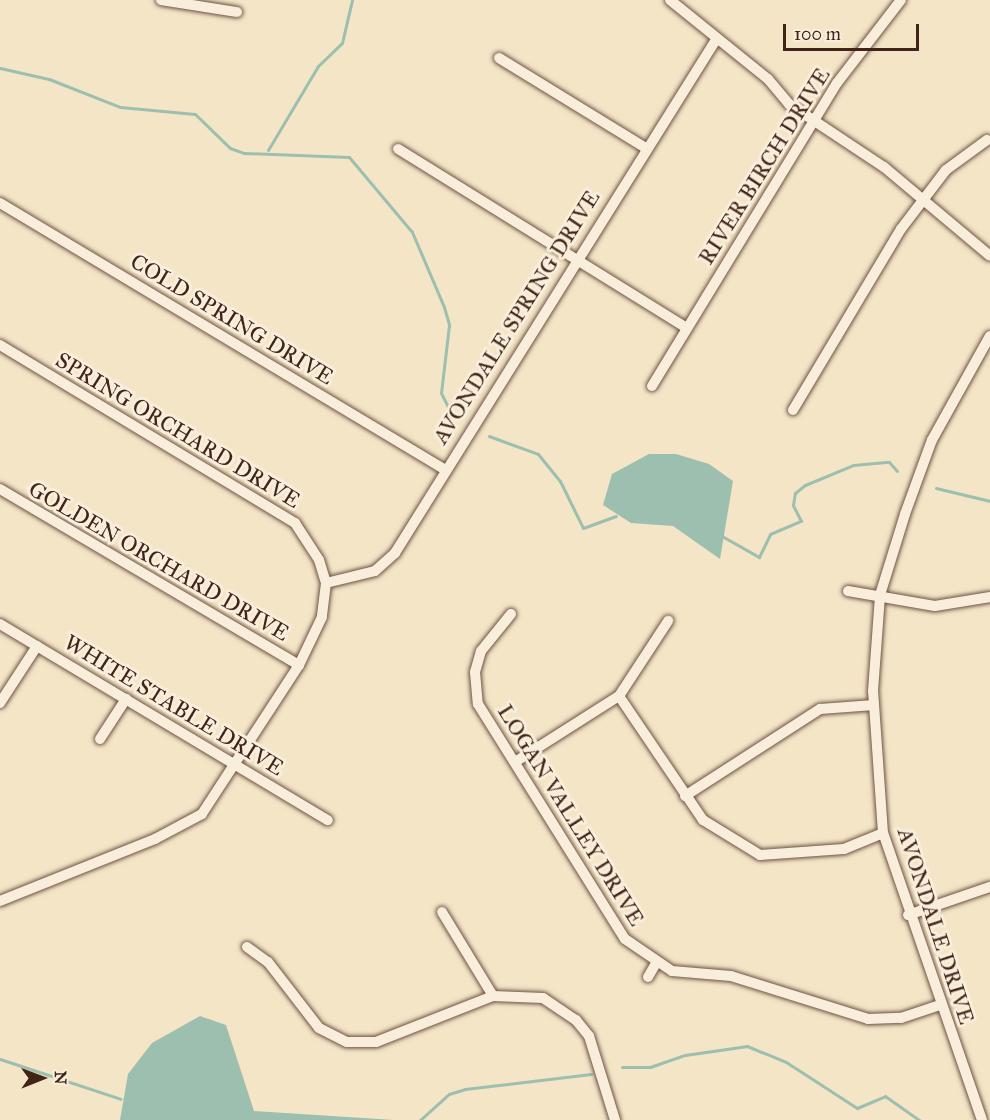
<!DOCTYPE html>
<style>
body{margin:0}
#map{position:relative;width:990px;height:1120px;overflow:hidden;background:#f4e5c7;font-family:"IM FELL Great Primer",serif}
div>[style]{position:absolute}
.water>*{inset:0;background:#9cbfb0}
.stream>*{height:3px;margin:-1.5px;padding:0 1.5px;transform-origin:1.5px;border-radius:1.5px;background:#9cbfb0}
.roads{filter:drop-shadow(0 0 2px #6e5443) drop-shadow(0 0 2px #6e5443)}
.minor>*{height:10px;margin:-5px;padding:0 5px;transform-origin:5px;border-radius:5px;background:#f8eedb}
span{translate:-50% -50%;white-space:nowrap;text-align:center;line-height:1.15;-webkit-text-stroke:6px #f8eedb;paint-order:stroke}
.street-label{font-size:22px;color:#412417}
.north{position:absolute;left:12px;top:1048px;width:60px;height:60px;-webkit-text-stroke:4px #f8eedb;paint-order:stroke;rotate:89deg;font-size:16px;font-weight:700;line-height:24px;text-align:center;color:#412417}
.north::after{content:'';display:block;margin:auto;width:21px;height:27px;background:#412417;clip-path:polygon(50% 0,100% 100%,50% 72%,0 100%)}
.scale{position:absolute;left:783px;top:24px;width:136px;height:27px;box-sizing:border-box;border:3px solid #412417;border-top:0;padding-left:8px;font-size:18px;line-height:21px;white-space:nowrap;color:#412417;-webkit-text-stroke:4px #f8eedb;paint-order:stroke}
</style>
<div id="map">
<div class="water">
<div style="clip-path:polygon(649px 454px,676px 454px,709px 464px,733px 481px,720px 559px,673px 526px,631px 523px,603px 505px,612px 474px)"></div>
<div style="clip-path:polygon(200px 1016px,226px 1025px,254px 1111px,394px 1120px,120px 1120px,128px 1074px,152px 1043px)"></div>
</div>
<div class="stream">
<div style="left:0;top:68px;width:50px;rotate:12.7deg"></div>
<div style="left:49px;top:79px;width:76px;rotate:21.5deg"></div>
<div style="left:120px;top:107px;width:75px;rotate:5.3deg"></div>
<div style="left:195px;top:114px;width:49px;rotate:44.2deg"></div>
<div style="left:230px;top:148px;width:15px;rotate:20deg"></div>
<div style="left:244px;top:153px;width:105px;rotate:2.2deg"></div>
<div style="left:349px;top:157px;width:98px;rotate:50deg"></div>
<div style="left:412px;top:232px;width:82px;rotate:66.9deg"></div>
<div style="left:444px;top:307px;width:19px;rotate:74deg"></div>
<div style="left:449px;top:325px;width:68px;rotate:96.7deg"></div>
<div style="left:441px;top:393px;width:28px;rotate:63deg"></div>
<div style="left:268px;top:150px;width:98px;rotate:-59.2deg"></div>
<div style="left:318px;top:66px;width:33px;rotate:-44deg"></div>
<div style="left:342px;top:43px;width:44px;rotate:-76.9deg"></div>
<div style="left:489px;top:436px;width:52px;rotate:20.2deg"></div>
<div style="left:538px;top:454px;width:35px;rotate:51deg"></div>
<div style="left:560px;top:481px;width:52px;rotate:63.9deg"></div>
<div style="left:583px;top:528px;width:35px;rotate:-20deg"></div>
<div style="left:936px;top:488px;width:56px;rotate:13.5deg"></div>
<div style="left:720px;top:535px;width:45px;rotate:29.4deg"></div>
<div style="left:759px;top:557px;width:25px;rotate:-64deg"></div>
<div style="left:770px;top:534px;width:34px;rotate:-23deg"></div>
<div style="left:801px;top:521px;width:18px;rotate:-117deg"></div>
<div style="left:793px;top:505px;width:12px;rotate:-81deg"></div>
<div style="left:795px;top:493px;width:13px;rotate:-39deg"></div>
<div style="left:805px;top:485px;width:52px;rotate:-22.6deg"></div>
<div style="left:853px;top:465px;width:36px;rotate:-5deg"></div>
<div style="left:889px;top:462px;width:12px;rotate:48deg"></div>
<div style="left:0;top:1059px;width:127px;rotate:18.3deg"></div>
<div style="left:622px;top:1067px;width:28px"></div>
<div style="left:650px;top:1067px;width:37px;rotate:-19deg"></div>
<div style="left:685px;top:1055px;width:63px;rotate:-8.3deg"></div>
<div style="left:747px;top:1046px;width:42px;rotate:22.3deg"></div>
<div style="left:786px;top:1062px;width:85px;rotate:32.9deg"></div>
<div style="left:857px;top:1108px;width:30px;rotate:-23deg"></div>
<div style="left:885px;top:1096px;width:42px;rotate:35.2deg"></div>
<div style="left:420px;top:1120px;width:39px;rotate:-42deg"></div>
<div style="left:449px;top:1094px;width:17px;rotate:-17deg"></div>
<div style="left:465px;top:1089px;width:127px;rotate:-6.8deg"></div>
</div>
<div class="roads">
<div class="minor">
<div style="left:161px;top:0;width:77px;rotate:9deg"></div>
<div style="left:670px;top:0;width:126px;rotate:38.9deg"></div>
<div style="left:768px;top:79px;width:33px;rotate:50deg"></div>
<div style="left:789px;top:104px;width:114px;rotate:33.6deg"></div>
<div style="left:884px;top:167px;width:138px;rotate:40deg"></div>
<div style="left:499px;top:58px;width:170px;rotate:31.5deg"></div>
<div style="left:398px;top:149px;width:340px;rotate:31.8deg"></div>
<div style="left:0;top:203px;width:518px;rotate:30.93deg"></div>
<div style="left:0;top:345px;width:345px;rotate:31.1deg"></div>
<div style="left:295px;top:523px;width:44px;rotate:57deg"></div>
<div style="left:319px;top:560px;width:24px;rotate:73deg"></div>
<div style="left:326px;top:583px;width:34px;rotate:97deg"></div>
<div style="left:322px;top:617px;width:53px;rotate:115.6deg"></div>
<div style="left:299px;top:665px;width:178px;rotate:123.1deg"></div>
<div style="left:202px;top:814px;width:53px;rotate:152deg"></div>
<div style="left:155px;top:839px;width:167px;rotate:158.2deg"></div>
<div style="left:652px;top:386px;width:355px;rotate:-58.6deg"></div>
<div style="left:837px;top:83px;width:105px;rotate:-52.4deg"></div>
<div style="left:793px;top:410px;width:211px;rotate:-59.2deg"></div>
<div style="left:901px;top:229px;width:74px;rotate:-52.7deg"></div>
<div style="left:946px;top:170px;width:51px;rotate:-36.2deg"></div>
<div style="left:0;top:489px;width:347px;rotate:30.5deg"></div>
<div style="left:326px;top:583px;width:50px;rotate:-13.8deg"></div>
<div style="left:375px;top:571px;width:27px;rotate:-42deg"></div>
<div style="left:395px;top:553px;width:607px;rotate:-57.98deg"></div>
<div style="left:848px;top:591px;width:88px;rotate:9.8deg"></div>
<div style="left:935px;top:606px;width:56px;rotate:-9.3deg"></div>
<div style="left:511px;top:614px;width:48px;rotate:129deg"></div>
<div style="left:481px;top:651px;width:22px;rotate:106deg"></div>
<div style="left:475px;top:672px;width:32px;rotate:85deg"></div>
<div style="left:478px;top:704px;width:277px;rotate:58deg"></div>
<div style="left:625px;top:939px;width:57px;rotate:34.2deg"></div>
<div style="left:672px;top:971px;width:59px;rotate:4.8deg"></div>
<div style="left:731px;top:976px;width:144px;rotate:17.4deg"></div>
<div style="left:868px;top:1019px;width:33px;rotate:-2deg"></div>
<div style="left:901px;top:1018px;width:41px;rotate:-18.4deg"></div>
<div style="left:0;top:624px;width:382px;rotate:30.9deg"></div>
<div style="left:619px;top:696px;width:150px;rotate:55.9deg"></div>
<div style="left:703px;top:820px;width:67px;rotate:31.6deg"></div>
<div style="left:760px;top:855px;width:84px;rotate:-4.1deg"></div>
<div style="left:844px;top:849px;width:42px;rotate:-22.3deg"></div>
<div style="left:0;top:703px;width:68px;rotate:-57deg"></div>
<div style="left:100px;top:739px;width:48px;rotate:-57deg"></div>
<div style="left:515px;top:762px;width:123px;rotate:-32.4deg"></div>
<div style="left:619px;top:696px;width:90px;rotate:-56.8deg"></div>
<div style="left:685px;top:796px;width:161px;rotate:-32.8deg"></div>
<div style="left:820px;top:709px;width:54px;rotate:-4.2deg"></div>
<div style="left:442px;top:912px;width:98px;rotate:58.7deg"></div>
<div style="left:908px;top:915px;width:87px;rotate:-18.9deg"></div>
<div style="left:247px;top:947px;width:26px;rotate:36deg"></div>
<div style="left:268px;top:962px;width:83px;rotate:52.3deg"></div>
<div style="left:319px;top:1028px;width:31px;rotate:27deg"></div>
<div style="left:347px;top:1042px;width:29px"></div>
<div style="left:376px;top:1042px;width:126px;rotate:-21.5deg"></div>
<div style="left:493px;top:996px;width:50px;rotate:2.3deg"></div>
<div style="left:543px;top:998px;width:40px;rotate:34deg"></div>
<div style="left:576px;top:1020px;width:21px;rotate:51deg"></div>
<div style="left:589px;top:1036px;width:88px;rotate:72.8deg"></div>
<div style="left:648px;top:977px;width:16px;rotate:-60deg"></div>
<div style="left:982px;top:1120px;width:304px;rotate:-109deg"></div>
<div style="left:883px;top:833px;width:142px;rotate:-94deg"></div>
<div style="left:873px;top:691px;width:96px;rotate:-85.8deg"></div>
<div style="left:880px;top:595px;width:85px;rotate:-72.8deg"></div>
<div style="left:905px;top:514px;width:79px;rotate:-70deg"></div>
<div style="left:932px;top:440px;width:119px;rotate:-60.9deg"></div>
</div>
</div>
<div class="street-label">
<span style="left:764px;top:166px;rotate:-58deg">RIVER BIRCH DRIVE</span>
<span style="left:516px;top:317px;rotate:-58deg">AVONDALE SPRING DRIVE</span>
<span style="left:232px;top:319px;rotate:31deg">COLD SPRING DRIVE</span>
<span style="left:178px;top:430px;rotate:31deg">SPRING ORCHARD DRIVE</span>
<span style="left:159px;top:561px;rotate:30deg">GOLDEN ORCHARD DRIVE</span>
<span style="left:174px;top:705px;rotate:31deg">WHITE STABLE DRIVE</span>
<span style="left:571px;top:815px;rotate:58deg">LOGAN VALLEY DRIVE</span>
<span style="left:936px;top:926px;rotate:72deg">AVONDALE DRIVE</span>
</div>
<div class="north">N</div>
<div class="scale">100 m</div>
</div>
